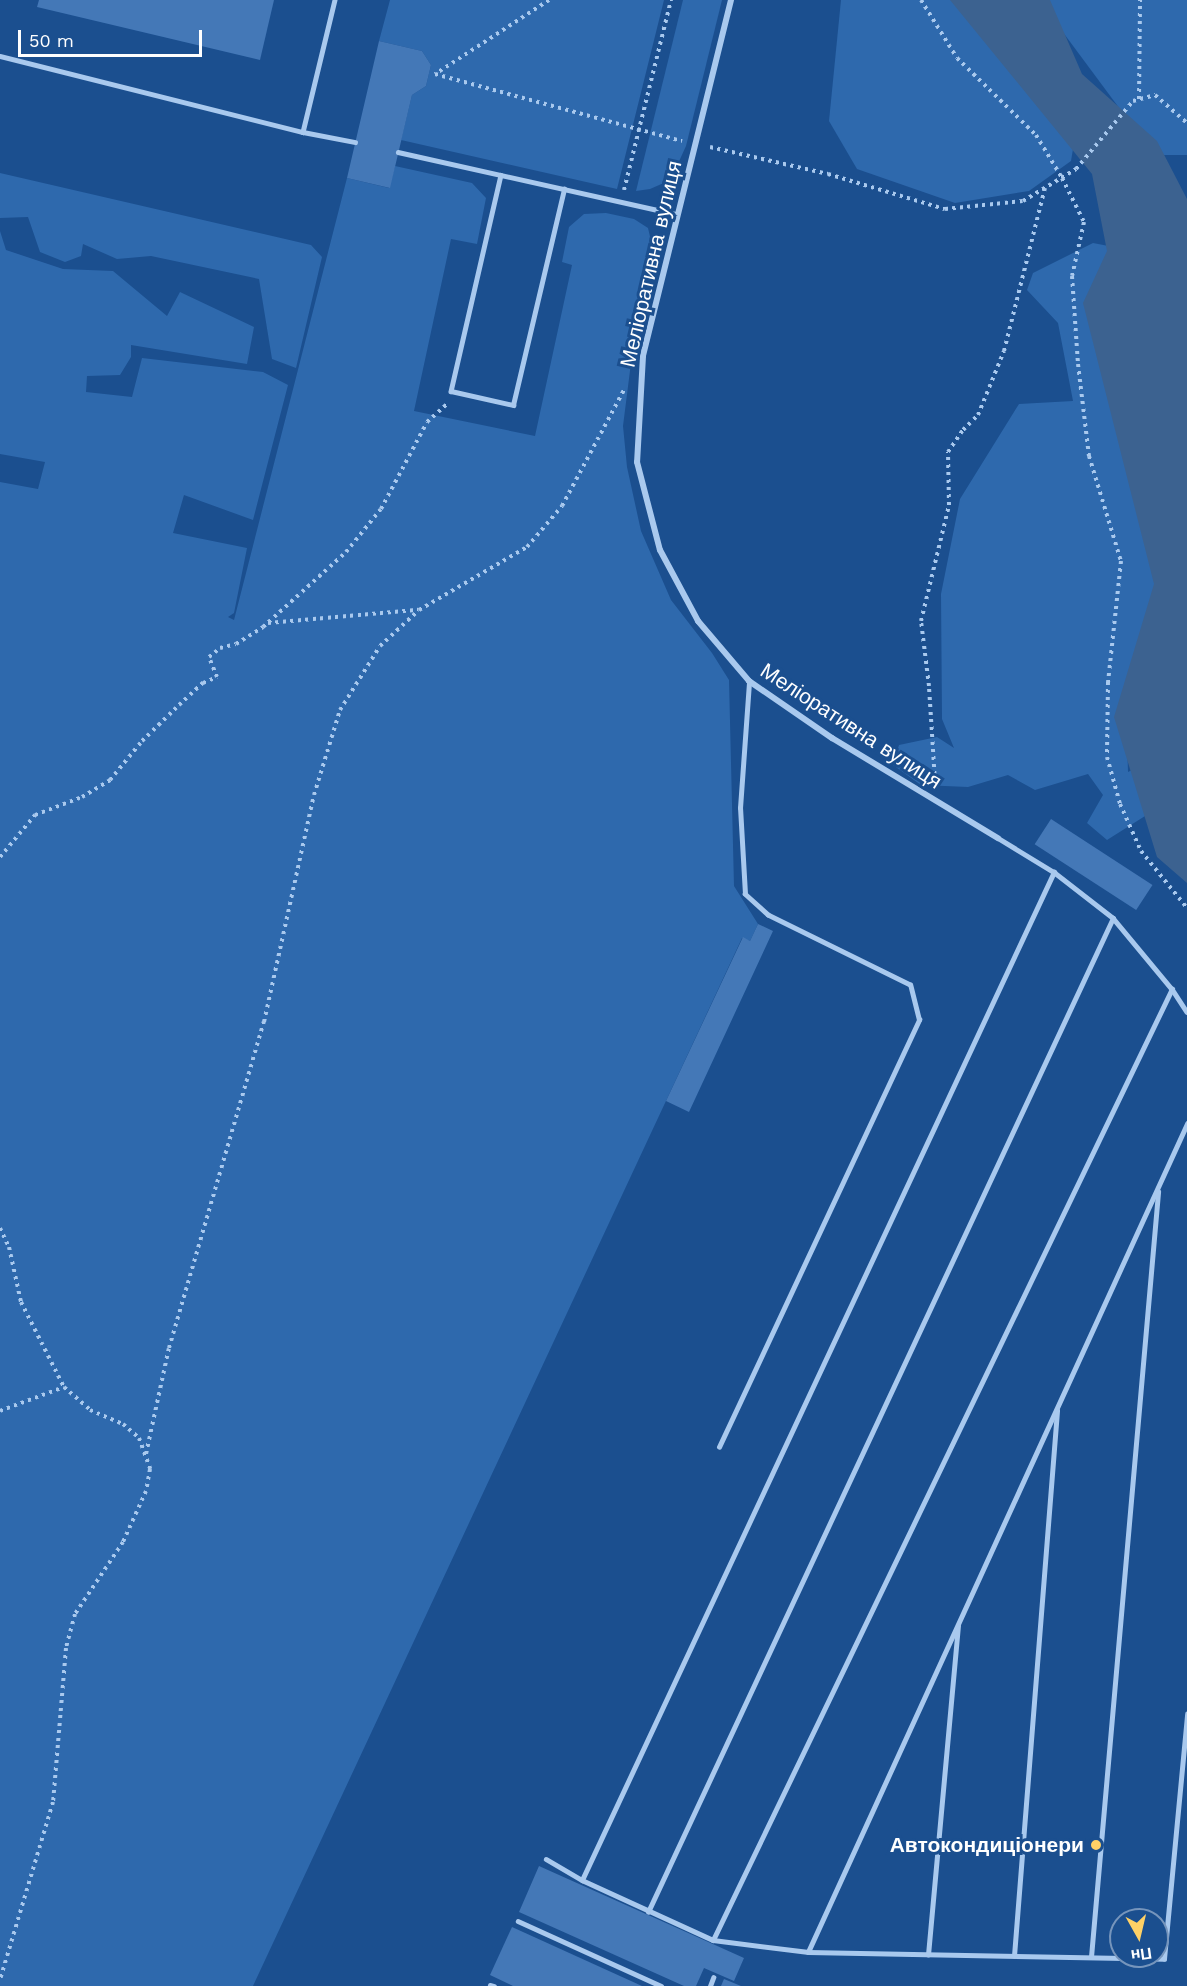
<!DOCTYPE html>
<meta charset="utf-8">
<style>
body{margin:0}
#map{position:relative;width:1187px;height:1986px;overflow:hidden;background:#1b4f8f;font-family:"Work Sans",sans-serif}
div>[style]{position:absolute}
.green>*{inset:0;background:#2e69ad}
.water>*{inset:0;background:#3c6290}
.building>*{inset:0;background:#4478b7;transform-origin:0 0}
.path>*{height:4px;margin-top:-2px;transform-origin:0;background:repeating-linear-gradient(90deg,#a9c9ee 0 3px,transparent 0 7.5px)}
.service>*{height:4.5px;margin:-2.25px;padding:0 2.25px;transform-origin:2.25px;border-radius:2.25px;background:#a9c9ee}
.minor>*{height:6px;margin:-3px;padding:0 3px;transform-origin:3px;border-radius:3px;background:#a9c9ee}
.dots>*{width:16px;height:16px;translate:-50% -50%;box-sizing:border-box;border:3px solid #1b4f8f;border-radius:50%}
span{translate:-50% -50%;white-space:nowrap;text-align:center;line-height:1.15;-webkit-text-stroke:6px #1b4f8f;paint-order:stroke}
.street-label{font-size:21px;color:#fff}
.poi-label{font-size:21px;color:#fff;font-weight:700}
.right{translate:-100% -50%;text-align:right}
.north{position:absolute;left:1109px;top:1908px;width:60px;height:60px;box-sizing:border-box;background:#1b4f8f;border:2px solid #7695bc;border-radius:50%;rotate:172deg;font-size:16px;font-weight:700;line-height:24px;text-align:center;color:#fff}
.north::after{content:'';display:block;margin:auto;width:21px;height:27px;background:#ffd166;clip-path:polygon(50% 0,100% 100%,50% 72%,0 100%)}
.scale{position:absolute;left:18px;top:30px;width:184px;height:27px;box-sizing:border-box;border:3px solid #fff;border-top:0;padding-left:8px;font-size:18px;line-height:21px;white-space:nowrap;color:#fff;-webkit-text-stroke:4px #1b4f8f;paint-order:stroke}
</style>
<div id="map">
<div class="green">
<div style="clip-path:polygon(390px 0,664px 0,617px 189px,401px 140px,412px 95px,426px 86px,431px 65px,422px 51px,379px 41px)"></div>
<div style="clip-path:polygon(683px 0,722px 0,686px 146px,676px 168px,666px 182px,650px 189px,636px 191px)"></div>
<div style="clip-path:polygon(841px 0,965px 0,1074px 143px,1071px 161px,1029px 191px,955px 203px,857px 169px,829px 121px)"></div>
<div style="clip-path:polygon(1039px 0,1187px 0,1187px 155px,1154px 155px)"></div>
<div style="clip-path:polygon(395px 166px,472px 183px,486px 198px,477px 244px,451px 239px,414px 411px,535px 436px,572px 265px,562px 262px,569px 227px,584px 214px,606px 213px,634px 219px,648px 228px,655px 258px,632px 355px,623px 426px,627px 467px,641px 531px,671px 600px,712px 653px,729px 680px,734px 886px,758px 924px,750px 941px,742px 938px,253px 1986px,0 1986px,0 482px,38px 489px,45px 462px,0 454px,0 231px,6px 250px,63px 269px,113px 271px,167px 316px,180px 292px,254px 327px,247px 364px,131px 345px,131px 357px,120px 375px,87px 376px,86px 392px,132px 397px,142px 358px,263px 372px,288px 385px,253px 520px,184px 495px,173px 533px,247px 548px,234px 613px,228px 617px,234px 620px,347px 178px,389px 188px)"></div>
<div style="clip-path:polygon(0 173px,311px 245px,322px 257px,296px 368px,272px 359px,259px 279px,151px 256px,117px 259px,83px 244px,81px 256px,65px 262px,40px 252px,28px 217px,0 218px)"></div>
<div style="clip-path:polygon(1093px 243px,1119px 248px,1187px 556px,1127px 735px,1128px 772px,1158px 757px,1172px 799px,1107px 840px,1087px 823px,1103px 795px,1088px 774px,1035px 790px,1008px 775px,968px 787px,921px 785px,893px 765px,899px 745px,937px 737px,954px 748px,942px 719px,941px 594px,960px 499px,1019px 404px,1073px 401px,1058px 323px,1027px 290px,1033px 273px)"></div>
</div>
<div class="water">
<div style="clip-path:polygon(950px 0,1050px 0,1082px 74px,1157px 141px,1187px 199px,1187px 883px,1157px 857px,1114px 717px,1154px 584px,1083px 303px,1107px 251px,1092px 174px)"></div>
</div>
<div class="building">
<div style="clip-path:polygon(39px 0,274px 0,260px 60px,37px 7px)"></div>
<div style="clip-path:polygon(379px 41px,422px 51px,431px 65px,426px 86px,412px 95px,390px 188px,347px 178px)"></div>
<div style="left:1051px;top:819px;width:121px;height:30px;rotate:33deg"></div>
<div style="clip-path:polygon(758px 924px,773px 931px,689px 1112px,666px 1101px,743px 937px,750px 941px)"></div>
<div style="clip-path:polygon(539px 1866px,744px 1958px,734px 1981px,704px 1968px,696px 1986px,684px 1986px,519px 1912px)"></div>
<div style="clip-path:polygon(512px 1927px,642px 1986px,513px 1986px,490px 1975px)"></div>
<div style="clip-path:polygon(724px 1979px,741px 1986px,721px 1986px)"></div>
</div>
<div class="path">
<div style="left:549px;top:0;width:136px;rotate:147deg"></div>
<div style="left:435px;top:74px;width:256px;rotate:15.2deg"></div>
<div style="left:921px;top:0;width:68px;rotate:58.2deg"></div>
<div style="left:957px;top:58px;width:110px;rotate:44.3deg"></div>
<div style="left:1036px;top:135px;width:50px;rotate:58.8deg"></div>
<div style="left:1062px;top:178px;width:49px;rotate:63.4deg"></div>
<div style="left:1084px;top:222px;width:55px;rotate:102.5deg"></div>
<div style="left:1072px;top:276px;width:88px;rotate:86.1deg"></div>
<div style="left:1078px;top:364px;width:93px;rotate:83.2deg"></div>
<div style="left:1089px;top:456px;width:110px;rotate:73.1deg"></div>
<div style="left:1121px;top:561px;width:122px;rotate:96.1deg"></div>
<div style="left:1108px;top:682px;width:75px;rotate:90.8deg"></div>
<div style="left:1107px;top:757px;width:49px;rotate:74.5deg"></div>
<div style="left:1120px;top:804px;width:51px;rotate:65.9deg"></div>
<div style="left:1141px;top:851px;width:73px;rotate:51.1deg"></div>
<div style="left:1139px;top:99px;width:99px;rotate:-89.4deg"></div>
<div style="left:710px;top:147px;width:121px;rotate:12.9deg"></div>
<div style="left:828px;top:174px;width:122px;rotate:16.7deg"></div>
<div style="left:945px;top:209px;width:78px;rotate:-5.9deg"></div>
<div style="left:1023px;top:201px;width:62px;rotate:-31.1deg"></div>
<div style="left:1076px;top:169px;width:89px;rotate:-50deg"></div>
<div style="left:1133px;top:101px;width:23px;rotate:-15deg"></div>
<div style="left:1155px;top:95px;width:43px;rotate:41.2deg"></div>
<div style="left:624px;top:190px;width:196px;rotate:-76.1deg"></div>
<div style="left:268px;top:623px;width:151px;rotate:-5deg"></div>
<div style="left:935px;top:782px;width:96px;rotate:-93.6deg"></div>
<div style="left:929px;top:686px;width:65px;rotate:-97deg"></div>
<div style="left:921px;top:621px;width:119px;rotate:-76.4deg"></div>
<div style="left:949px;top:505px;width:53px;rotate:-91.1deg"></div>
<div style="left:948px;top:452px;width:27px;rotate:-56deg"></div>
<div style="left:963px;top:430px;width:21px;rotate:-45deg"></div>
<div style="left:978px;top:415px;width:69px;rotate:-67.9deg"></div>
<div style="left:1004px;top:351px;width:168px;rotate:-75.9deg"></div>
<div style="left:0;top:857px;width:55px;rotate:-50.2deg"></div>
<div style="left:35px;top:815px;width:50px;rotate:-21deg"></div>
<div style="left:82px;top:797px;width:33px;rotate:-31deg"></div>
<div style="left:110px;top:780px;width:50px;rotate:-50.6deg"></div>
<div style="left:142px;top:741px;width:52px;rotate:-44.2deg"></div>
<div style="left:179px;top:705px;width:33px;rotate:-43deg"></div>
<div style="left:203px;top:683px;width:15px;rotate:-23deg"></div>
<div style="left:217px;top:677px;width:22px;rotate:-112deg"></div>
<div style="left:209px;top:657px;width:14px;rotate:-39deg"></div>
<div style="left:220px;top:648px;width:16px;rotate:-14deg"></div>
<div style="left:236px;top:644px;width:32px;rotate:-32deg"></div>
<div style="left:263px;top:627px;width:112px;rotate:-42.1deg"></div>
<div style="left:346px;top:552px;width:55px;rotate:-50.9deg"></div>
<div style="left:381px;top:509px;width:98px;rotate:-62.1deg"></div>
<div style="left:427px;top:422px;width:28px;rotate:-42deg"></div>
<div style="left:0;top:1228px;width:21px;rotate:65deg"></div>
<div style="left:9px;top:1247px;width:56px;rotate:77.7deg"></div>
<div style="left:21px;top:1302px;width:95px;rotate:63.2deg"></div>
<div style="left:64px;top:1387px;width:35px;rotate:41deg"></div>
<div style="left:90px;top:1410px;width:36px;rotate:23deg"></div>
<div style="left:123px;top:1424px;width:21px;rotate:41deg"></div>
<div style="left:139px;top:1438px;width:33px;rotate:70deg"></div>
<div style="left:150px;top:1469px;width:22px;rotate:100deg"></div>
<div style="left:146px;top:1491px;width:56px;rotate:114.3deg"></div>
<div style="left:123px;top:1542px;width:87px;rotate:123.7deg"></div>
<div style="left:75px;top:1614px;width:35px;rotate:105deg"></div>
<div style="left:66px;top:1648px;width:155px;rotate:94.8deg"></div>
<div style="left:53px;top:1802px;width:186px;rotate:106.6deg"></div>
<div style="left:0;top:1411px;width:68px;rotate:-20.6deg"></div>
<div style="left:146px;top:1454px;width:108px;rotate:-77.8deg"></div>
<div style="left:169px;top:1348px;width:340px;rotate:-73.8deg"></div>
<div style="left:264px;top:1022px;width:232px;rotate:-77.6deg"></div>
<div style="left:314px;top:795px;width:89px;rotate:-73deg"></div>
<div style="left:340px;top:710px;width:75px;rotate:-58deg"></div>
<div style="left:380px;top:646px;width:53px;rotate:-42.7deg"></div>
<div style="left:419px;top:610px;width:125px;rotate:-30.3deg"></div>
<div style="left:527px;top:547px;width:54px;rotate:-49.5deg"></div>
<div style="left:562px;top:506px;width:132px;rotate:-61.9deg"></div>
</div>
<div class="service">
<div style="left:335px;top:0;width:136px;rotate:103.6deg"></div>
<div style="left:303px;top:132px;width:53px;rotate:10.9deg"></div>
<div style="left:0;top:56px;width:312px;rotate:14.1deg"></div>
<div style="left:398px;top:152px;width:285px;rotate:12.6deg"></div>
<div style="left:501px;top:175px;width:222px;rotate:103deg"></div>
<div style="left:451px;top:391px;width:64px;rotate:12.7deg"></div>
<div style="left:513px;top:405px;width:222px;rotate:-76.7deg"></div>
<div style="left:998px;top:838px;width:66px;rotate:31.3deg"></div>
<div style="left:1054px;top:872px;width:75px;rotate:37.9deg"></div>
<div style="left:1113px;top:918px;width:92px;rotate:50.3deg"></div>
<div style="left:1172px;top:989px;width:27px;rotate:57deg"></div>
<div style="left:719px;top:1447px;width:472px;rotate:-64.9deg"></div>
<div style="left:919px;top:1020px;width:36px;rotate:-104deg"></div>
<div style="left:910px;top:985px;width:158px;rotate:-153.8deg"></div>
<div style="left:768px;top:915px;width:31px;rotate:-138deg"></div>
<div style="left:745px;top:894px;width:86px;rotate:-93.3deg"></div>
<div style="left:740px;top:808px;width:127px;rotate:-85.9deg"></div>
<div style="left:546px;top:1859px;width:42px;rotate:30.3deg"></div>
<div style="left:582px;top:1880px;width:144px;rotate:24.6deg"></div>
<div style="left:713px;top:1940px;width:96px;rotate:7.2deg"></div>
<div style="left:808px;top:1952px;width:356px;rotate:1.1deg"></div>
<div style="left:1164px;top:1959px;width:246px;rotate:-84.6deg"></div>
<div style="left:582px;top:1880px;width:1113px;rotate:-64.91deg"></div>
<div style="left:648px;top:1912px;width:1097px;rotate:-64.93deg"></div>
<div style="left:518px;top:1921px;width:157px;rotate:24.4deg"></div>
<div style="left:713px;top:1940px;width:1056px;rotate:-64.24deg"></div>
<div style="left:808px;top:1952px;width:911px;rotate:-65.41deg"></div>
<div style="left:928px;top:1955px;width:330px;rotate:-84.8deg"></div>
<div style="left:1014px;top:1956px;width:547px;rotate:-85.49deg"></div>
<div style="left:1091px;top:1957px;width:768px;rotate:-84.99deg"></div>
<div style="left:490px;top:1985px;width:4px;rotate:14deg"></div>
<div style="left:710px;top:1986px;width:9px;rotate:-69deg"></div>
</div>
<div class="minor">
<div style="left:731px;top:0;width:367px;rotate:103.9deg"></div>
<div style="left:643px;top:356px;width:106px;rotate:93.2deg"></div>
<div style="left:637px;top:462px;width:91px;rotate:75.4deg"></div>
<div style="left:660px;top:550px;width:81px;rotate:61.8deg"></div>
<div style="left:698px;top:621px;width:79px;rotate:49.6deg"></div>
<div style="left:749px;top:681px;width:101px;rotate:34.5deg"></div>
<div style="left:832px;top:738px;width:194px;rotate:31.1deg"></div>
</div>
<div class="dots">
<div style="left:1096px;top:1845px;background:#ffd166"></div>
</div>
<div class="street-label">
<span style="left:651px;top:264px;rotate:-77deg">Меліоративна вулиця</span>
<span style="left:851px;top:726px;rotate:33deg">Меліоративна вулиця</span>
</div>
<div class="poi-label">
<span class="right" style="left:1084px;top:1845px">Автокондиціонери</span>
</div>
<div class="north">Пн</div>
<div class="scale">50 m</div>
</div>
